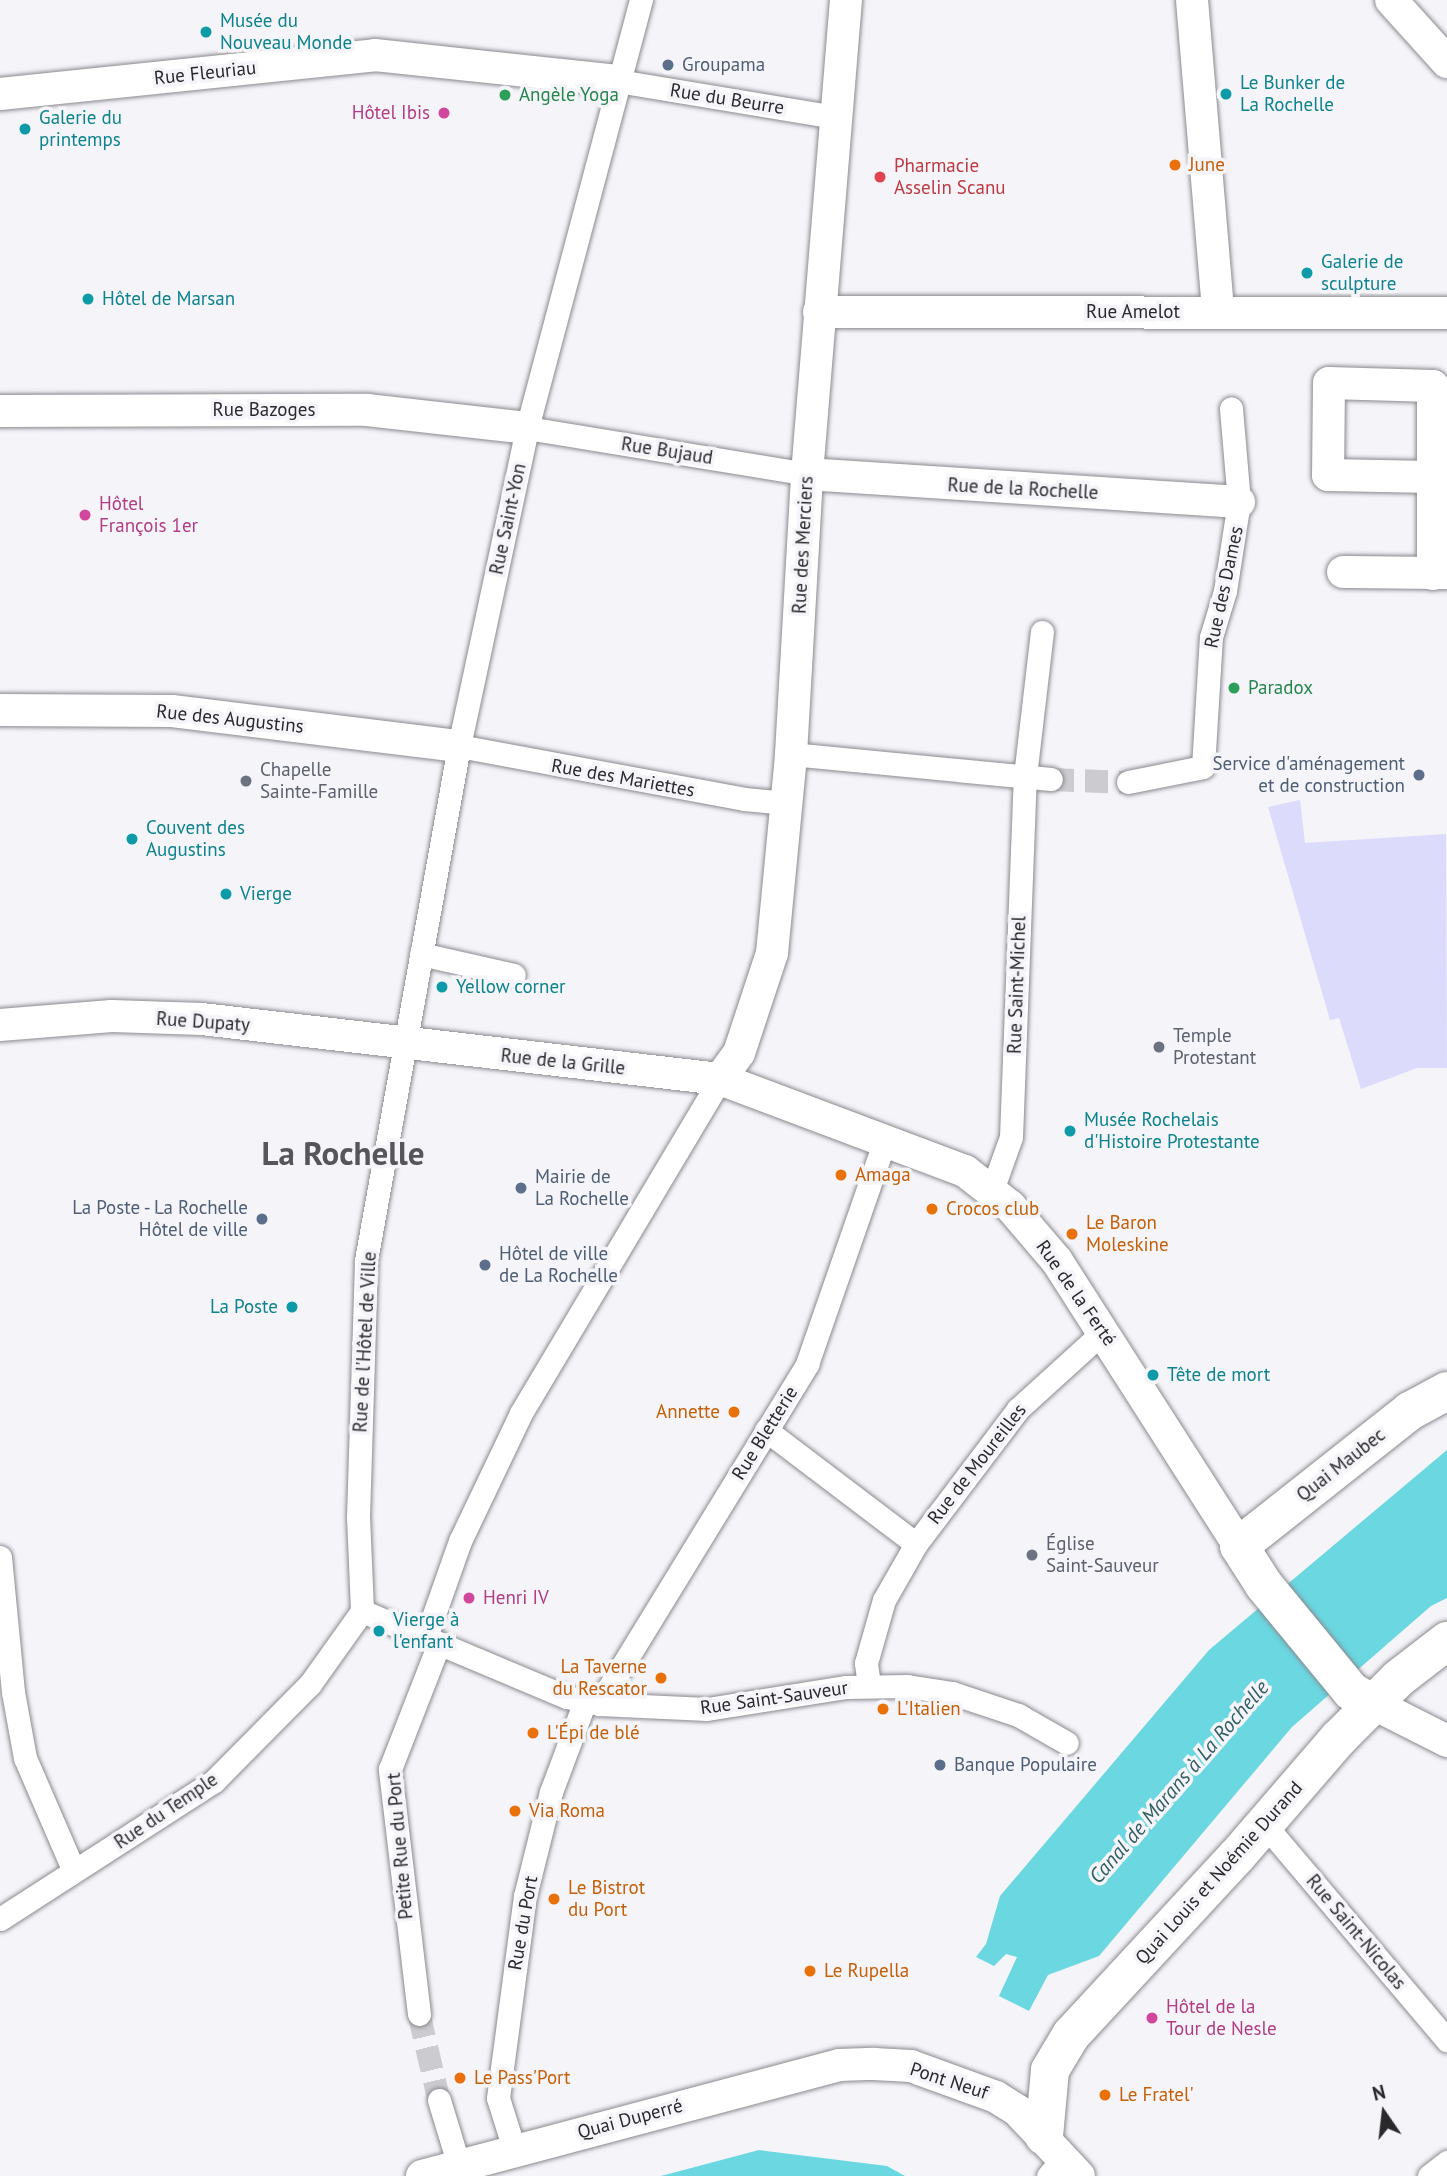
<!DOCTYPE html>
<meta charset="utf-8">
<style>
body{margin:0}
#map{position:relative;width:1447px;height:2176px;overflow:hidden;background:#f4f4f9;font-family:"PT Sans",sans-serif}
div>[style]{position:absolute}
.green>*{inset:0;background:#dcdbfc}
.water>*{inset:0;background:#6ad7e1}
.pedestrian-tunnel>*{height:23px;margin-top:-11.5px;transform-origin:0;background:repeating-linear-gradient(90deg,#cccbd0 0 23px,transparent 0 34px)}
.roads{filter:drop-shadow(0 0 2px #8a8a8f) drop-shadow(0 0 2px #8a8a8f)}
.pedestrian>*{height:23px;margin:-11.5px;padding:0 11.5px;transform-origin:11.5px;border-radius:11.5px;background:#fff}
.minor>*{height:32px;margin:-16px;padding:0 16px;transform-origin:16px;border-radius:16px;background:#fff}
.secondary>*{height:38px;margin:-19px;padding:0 19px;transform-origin:19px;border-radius:19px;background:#fff}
.dots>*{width:19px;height:19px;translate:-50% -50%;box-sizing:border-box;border:4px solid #f4f4f9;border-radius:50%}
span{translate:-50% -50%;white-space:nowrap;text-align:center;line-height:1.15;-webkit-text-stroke:7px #f4f4f9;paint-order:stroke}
.culture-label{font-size:19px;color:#0d838f}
.left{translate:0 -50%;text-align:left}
.right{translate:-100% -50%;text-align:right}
.service-label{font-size:19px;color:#4e5e75}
.street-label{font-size:19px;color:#2a292c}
.leisure-label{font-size:19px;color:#27864d}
.hotel-label{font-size:19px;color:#b23c85}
.food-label{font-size:19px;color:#c56008}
.health-label{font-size:19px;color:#be3a42}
.worship-label{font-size:19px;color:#5b616d}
.water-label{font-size:21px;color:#2f5e63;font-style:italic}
.town-label{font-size:33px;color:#56565a;font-weight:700}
.north{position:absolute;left:1349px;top:2078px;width:70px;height:70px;-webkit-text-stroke:5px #f4f4f9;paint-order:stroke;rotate:346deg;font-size:19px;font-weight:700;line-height:28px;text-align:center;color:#2a292c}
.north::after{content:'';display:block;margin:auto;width:24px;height:32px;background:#2a292c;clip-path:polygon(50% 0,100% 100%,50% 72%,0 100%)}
</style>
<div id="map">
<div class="green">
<div style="clip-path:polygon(1300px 800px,1305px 843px,1446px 834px,1447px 1068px,1417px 1068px,1361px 1089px,1339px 1018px,1330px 1020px,1268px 807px)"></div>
</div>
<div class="water">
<div style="clip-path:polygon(1447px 1450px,1447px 1598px,1431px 1606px,1292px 1727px,1099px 1956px,1048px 1975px,1029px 2011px,999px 1996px,1017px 1957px,1006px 1954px,994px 1966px,976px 1957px,986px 1944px,1000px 1896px,1209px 1650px)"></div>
<div style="clip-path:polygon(759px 2150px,887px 2166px,905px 2176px,661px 2176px)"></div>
</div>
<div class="pedestrian-tunnel">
<div style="left:1051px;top:779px;width:77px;rotate:2.2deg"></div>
<div style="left:419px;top:2014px;width:88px;rotate:76.9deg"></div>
</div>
<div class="roads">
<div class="pedestrian">
<div style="left:618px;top:81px;width:220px;rotate:9.4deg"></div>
<div style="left:527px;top:428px;width:284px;rotate:9.3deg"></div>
<div style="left:459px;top:746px;width:290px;rotate:10.5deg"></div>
<div style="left:744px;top:799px;width:43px;rotate:5.3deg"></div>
<div style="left:791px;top:754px;width:261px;rotate:5.5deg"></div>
<div style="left:1128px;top:782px;width:76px;rotate:-11.3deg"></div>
<div style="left:1203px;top:767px;width:130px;rotate:-86.5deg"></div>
<div style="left:1211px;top:637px;width:48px;rotate:-73.1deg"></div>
<div style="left:1225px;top:591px;width:90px;rotate:-81.1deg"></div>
<div style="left:1239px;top:502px;width:94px;rotate:-94.9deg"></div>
<div style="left:421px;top:954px;width:95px;rotate:12.7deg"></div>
<div style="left:992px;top:1190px;width:56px;rotate:-70.3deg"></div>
<div style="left:1011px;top:1137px;width:361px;rotate:-87.8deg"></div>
<div style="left:1025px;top:776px;width:145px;rotate:-83.3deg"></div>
<div style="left:766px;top:1430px;width:188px;rotate:37.2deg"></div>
<div style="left:0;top:1557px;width:136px;rotate:84.5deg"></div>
<div style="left:13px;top:1692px;width:67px;rotate:79.7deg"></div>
<div style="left:25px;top:1758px;width:123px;rotate:66.6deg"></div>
<div style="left:362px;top:1611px;width:94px;rotate:-92.4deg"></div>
<div style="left:358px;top:1517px;width:257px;rotate:-88.2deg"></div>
<div style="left:366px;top:1260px;width:522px;rotate:-79.74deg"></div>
<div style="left:459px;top:746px;width:325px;rotate:-77.9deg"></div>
<div style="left:527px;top:428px;width:443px;rotate:-75.1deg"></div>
<div style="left:362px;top:1611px;width:222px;rotate:22.8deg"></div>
<div style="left:567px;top:1697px;width:33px;rotate:12deg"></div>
<div style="left:599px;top:1704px;width:108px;rotate:2.7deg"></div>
<div style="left:707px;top:1709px;width:141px;rotate:-9deg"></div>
<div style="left:846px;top:1687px;width:61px;rotate:-0.9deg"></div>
<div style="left:907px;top:1686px;width:46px;rotate:8.8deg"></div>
<div style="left:952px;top:1693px;width:70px;rotate:18.4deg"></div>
<div style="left:1018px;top:1715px;width:56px;rotate:29.7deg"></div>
<div style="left:426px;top:1637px;width:102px;rotate:-70.5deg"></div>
<div style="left:460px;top:1541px;width:142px;rotate:-64.5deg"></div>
<div style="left:521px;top:1413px;width:389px;rotate:-59.2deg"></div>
<div style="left:869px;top:1685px;width:22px;rotate:-98deg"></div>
<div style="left:866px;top:1663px;width:66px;rotate:-74.1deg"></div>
<div style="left:884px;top:1600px;width:64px;rotate:-60.3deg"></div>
<div style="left:916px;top:1544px;width:169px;rotate:-52.9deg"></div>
<div style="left:1018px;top:1409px;width:116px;rotate:-42.2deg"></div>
<div style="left:599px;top:1704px;width:399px;rotate:-58.5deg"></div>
<div style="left:807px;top:1364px;width:237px;rotate:-70.8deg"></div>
<div style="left:1265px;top:1825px;width:282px;rotate:49.8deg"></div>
<div style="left:0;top:1919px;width:255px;rotate:-32.8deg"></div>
<div style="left:214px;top:1781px;width:136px;rotate:-45.3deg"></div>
<div style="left:310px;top:1684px;width:90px;rotate:-54.5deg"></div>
<div style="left:419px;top:2014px;width:247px;rotate:-96.8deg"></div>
<div style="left:390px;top:1769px;width:135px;rotate:-68.7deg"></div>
<div style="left:439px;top:2100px;width:69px;rotate:73.1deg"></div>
<div style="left:514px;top:2149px;width:53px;rotate:-107.4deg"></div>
<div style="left:498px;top:2098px;width:204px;rotate:-82.4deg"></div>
<div style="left:525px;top:1896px;width:107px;rotate:-76deg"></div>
<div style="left:551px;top:1792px;width:97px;rotate:-69.5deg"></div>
<div style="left:1048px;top:2176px;width:25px;rotate:-50deg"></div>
<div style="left:1429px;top:2176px;width:23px;rotate:-38deg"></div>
</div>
<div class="minor">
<div style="left:1192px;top:0;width:313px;rotate:85.2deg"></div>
<div style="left:1391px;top:0;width:84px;rotate:47.9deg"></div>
<div style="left:0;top:94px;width:377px;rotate:-5.9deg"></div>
<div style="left:375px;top:55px;width:244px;rotate:6.1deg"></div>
<div style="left:819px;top:312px;width:628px;rotate:0.09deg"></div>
<div style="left:0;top:411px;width:367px;rotate:-0.2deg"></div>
<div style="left:367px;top:410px;width:161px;rotate:6.4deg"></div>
<div style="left:807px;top:474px;width:433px;rotate:3.7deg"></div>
<div style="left:1343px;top:572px;width:104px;rotate:0.6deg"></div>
<div style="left:1433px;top:574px;width:188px;rotate:-90deg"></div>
<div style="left:1433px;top:386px;width:104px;rotate:-178.3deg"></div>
<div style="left:1329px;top:383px;width:92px;rotate:90.6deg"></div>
<div style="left:1328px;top:475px;width:105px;rotate:1.1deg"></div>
<div style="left:0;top:710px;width:172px;rotate:0.3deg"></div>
<div style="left:172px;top:711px;width:289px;rotate:7deg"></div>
<div style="left:0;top:1025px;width:112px;rotate:-4.6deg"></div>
<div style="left:112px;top:1016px;width:90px;rotate:1.9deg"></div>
<div style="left:202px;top:1019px;width:521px;rotate:6.61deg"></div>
<div style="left:720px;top:1079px;width:262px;rotate:20.6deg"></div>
<div style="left:965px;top:1171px;width:57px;rotate:37.9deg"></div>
<div style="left:1010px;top:1206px;width:72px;rotate:49.5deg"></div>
<div style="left:1057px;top:1261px;width:338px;rotate:57.4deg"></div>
<div style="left:720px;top:1079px;width:32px;rotate:-54deg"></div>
<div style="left:739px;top:1053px;width:105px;rotate:-71.7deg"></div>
<div style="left:772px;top:953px;width:200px;rotate:-84.5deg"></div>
<div style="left:791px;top:754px;width:280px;rotate:-86.7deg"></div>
<div style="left:807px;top:474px;width:476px;rotate:-85.3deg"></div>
<div style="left:1374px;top:1704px;width:82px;rotate:26.9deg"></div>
<div style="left:422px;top:2176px;width:432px;rotate:-14.9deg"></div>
<div style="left:839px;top:2065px;width:35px;rotate:-2deg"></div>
<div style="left:874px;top:2064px;width:37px;rotate:3deg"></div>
<div style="left:911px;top:2066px;width:90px;rotate:20deg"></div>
<div style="left:996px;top:2097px;width:26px;rotate:32deg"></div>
<div style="left:1018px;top:2111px;width:89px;rotate:46.8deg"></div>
</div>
<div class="secondary">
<div style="left:1374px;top:1704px;width:26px;rotate:-151deg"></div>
<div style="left:1351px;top:1691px;width:137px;rotate:-129.4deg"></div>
<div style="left:1264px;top:1585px;width:46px;rotate:-122.7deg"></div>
<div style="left:1239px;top:1546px;width:218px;rotate:-38.3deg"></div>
<div style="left:1410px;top:1411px;width:42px;rotate:-28.4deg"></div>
<div style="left:1044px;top:2136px;width:66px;rotate:-84.8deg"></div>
<div style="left:1050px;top:2070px;width:41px;rotate:-59deg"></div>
<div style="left:1071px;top:2035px;width:244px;rotate:-47.2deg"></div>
<div style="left:1237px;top:1856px;width:155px;rotate:-49.2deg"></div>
<div style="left:1338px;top:1739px;width:86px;rotate:-45deg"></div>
<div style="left:1399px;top:1678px;width:61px;rotate:-37.6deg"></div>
</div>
</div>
<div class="dots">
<div style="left:206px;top:32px;background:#0f9aa8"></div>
<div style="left:668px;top:65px;background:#5c6f8a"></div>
<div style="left:1226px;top:94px;background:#0f9aa8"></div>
<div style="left:505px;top:95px;background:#2e9e5b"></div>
<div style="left:444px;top:113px;background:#d1479c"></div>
<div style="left:25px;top:129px;background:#0f9aa8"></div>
<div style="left:1175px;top:165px;background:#e8710a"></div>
<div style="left:880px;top:177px;background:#e0444e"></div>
<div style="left:1307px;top:273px;background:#0f9aa8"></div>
<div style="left:88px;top:299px;background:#0f9aa8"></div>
<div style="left:85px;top:515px;background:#d1479c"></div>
<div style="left:1234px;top:688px;background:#2e9e5b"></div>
<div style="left:1419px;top:775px;background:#5c6f8a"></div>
<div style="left:246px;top:781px;background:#6b7280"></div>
<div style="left:132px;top:839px;background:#0f9aa8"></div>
<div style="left:226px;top:894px;background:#0f9aa8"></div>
<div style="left:442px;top:987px;background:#0f9aa8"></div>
<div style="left:1159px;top:1047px;background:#6b7280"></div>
<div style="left:1070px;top:1131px;background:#0f9aa8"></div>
<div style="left:841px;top:1175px;background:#e8710a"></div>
<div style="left:521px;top:1188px;background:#5c6f8a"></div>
<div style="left:932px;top:1209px;background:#e8710a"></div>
<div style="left:262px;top:1219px;background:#5c6f8a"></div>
<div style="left:1072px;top:1234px;background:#e8710a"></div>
<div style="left:485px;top:1265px;background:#5c6f8a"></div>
<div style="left:292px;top:1307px;background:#0f9aa8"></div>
<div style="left:1153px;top:1375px;background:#0f9aa8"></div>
<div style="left:734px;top:1412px;background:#e8710a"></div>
<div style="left:1032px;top:1555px;background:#6b7280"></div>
<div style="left:469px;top:1598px;background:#d1479c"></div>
<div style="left:379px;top:1631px;background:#0f9aa8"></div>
<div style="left:661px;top:1678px;background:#e8710a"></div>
<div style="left:883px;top:1709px;background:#e8710a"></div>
<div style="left:533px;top:1733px;background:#e8710a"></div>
<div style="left:940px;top:1765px;background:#5c6f8a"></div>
<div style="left:515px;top:1811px;background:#e8710a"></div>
<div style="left:554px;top:1899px;background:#e8710a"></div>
<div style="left:810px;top:1971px;background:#e8710a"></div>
<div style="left:1152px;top:2018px;background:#d1479c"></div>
<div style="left:460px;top:2078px;background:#e8710a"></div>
<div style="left:1105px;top:2095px;background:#e8710a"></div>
</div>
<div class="culture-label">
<span class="left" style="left:220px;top:32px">Musée du<br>Nouveau Monde</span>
<span class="left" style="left:1240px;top:94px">Le Bunker de<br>La Rochelle</span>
<span class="left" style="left:39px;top:129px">Galerie du<br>printemps</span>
<span class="left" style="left:1321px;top:273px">Galerie de<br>sculpture</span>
<span class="left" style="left:102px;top:299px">Hôtel de Marsan</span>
<span class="left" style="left:146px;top:839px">Couvent des<br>Augustins</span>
<span class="left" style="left:240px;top:894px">Vierge</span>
<span class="left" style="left:456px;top:987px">Yellow corner</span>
<span class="left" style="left:1084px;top:1131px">Musée Rochelais<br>d'Histoire Protestante</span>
<span class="right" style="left:278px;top:1307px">La Poste</span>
<span class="left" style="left:1167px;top:1375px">Tête de mort</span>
<span class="left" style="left:393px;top:1631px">Vierge à<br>l'enfant</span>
</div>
<div class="service-label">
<span class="left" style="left:682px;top:65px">Groupama</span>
<span class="right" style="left:1405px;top:775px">Service d'aménagement<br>et de construction</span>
<span class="left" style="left:535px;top:1188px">Mairie de<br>La Rochelle</span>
<span class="right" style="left:248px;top:1219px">La Poste - La Rochelle<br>Hôtel de ville</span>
<span class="left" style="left:499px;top:1265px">Hôtel de ville<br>de La Rochelle</span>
<span class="left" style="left:954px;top:1765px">Banque Populaire</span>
</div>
<div class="street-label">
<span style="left:205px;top:73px;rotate:-6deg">Rue Fleuriau</span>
<span style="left:727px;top:99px;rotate:9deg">Rue du Beurre</span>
<span style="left:1133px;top:312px">Rue Amelot</span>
<span style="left:264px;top:410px">Rue Bazoges</span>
<span style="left:667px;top:451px;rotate:9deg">Rue Bujaud</span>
<span style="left:1023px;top:489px;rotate:3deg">Rue de la Rochelle</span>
<span style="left:508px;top:519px;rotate:-78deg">Rue Saint-Yon</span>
<span style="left:803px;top:545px;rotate:-87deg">Rue des Merciers</span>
<span style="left:1224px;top:587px;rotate:-78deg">Rue des Dames</span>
<span style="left:230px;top:719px;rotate:6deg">Rue des Augustins</span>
<span style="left:623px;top:778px;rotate:10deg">Rue des Mariettes</span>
<span style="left:1017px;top:985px;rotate:-88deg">Rue Saint-Michel</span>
<span style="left:203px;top:1022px;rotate:4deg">Rue Dupaty</span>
<span style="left:563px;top:1062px;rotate:6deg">Rue de la Grille</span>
<span style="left:1076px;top:1293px;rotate:55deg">Rue de la Ferté</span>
<span style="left:365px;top:1342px;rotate:-87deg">Rue de l'Hôtel de Ville</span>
<span style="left:765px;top:1433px;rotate:-58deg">Rue Bletterie</span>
<span style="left:977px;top:1464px;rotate:-52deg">Rue de Moureilles</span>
<span style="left:1341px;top:1465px;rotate:-38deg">Quai Maubec</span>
<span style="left:774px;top:1698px;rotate:-8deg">Rue Saint-Sauveur</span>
<span style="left:166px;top:1811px;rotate:-34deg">Rue du Temple</span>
<span style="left:400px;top:1846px;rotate:-95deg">Petite Rue du Port</span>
<span style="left:1219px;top:1873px;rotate:-48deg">Quai Louis et Noémie Durand</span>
<span style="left:523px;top:1923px;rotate:-80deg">Rue du Port</span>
<span style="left:1356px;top:1932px;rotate:50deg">Rue Saint-Nicolas</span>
<span style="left:949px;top:2081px;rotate:18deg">Pont Neuf</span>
<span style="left:630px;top:2119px;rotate:-15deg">Quai Duperré</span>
</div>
<div class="leisure-label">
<span class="left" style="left:519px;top:95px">Angèle Yoga</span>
<span class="left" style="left:1248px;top:688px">Paradox</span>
</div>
<div class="hotel-label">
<span class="right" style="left:430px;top:113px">Hôtel Ibis</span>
<span class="left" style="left:99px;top:515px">Hôtel<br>François 1er</span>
<span class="left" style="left:483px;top:1598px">Henri IV</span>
<span class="left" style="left:1166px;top:2018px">Hôtel de la<br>Tour de Nesle</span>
</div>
<div class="food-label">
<span class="left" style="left:1189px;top:165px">June</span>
<span class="left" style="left:855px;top:1175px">Amaga</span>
<span class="left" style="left:946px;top:1209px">Crocos club</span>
<span class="left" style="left:1086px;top:1234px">Le Baron<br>Moleskine</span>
<span class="right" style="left:720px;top:1412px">Annette</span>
<span class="right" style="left:647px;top:1678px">La Taverne<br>du Rescator</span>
<span class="left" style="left:897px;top:1709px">L'Italien</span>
<span class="left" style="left:547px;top:1733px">L'Épi de blé</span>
<span class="left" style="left:529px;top:1811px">Via Roma</span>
<span class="left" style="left:568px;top:1899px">Le Bistrot<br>du Port</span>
<span class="left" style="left:824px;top:1971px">Le Rupella</span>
<span class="left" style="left:474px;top:2078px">Le Pass'Port</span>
<span class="left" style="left:1119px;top:2095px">Le Fratel'</span>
</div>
<div class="health-label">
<span class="left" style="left:894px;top:177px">Pharmacie<br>Asselin Scanu</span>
</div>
<div class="worship-label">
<span class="left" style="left:260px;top:781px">Chapelle<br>Sainte-Famille</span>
<span class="left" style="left:1173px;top:1047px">Temple<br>Protestant</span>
<span class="left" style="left:1046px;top:1555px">Église<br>Saint-Sauveur</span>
</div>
<div class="water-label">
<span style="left:1179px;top:1782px;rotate:-49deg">Canal de Marans à La Rochelle</span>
</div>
<div class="town-label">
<span style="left:343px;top:1153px">La Rochelle</span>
</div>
<div class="north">N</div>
</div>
